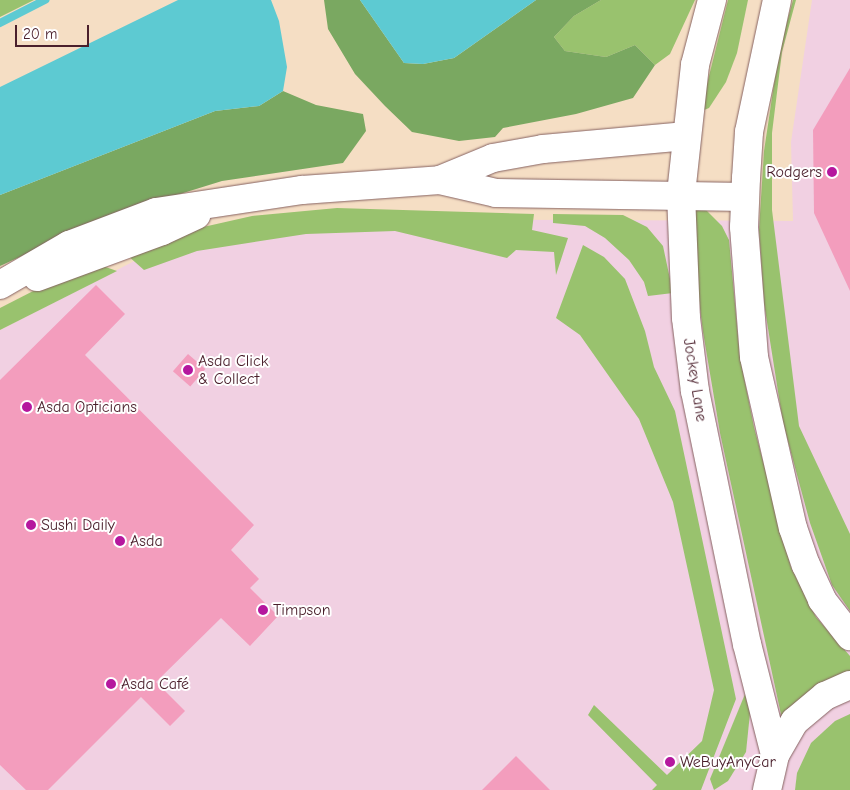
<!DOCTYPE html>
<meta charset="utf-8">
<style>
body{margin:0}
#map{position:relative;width:850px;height:790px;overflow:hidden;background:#f5dec4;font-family:"Comic Neue",sans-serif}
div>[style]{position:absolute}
.built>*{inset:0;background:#f1d0e2}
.green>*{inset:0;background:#99c26e}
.forest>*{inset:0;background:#7aa861}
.water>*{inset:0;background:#5dcad2}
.stream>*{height:8px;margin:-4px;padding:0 4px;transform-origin:4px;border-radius:4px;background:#5dcad2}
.building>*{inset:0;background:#f39dbd;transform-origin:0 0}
.roads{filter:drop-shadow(0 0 1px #866261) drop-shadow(0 0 1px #866261)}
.secondary>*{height:28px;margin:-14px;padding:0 14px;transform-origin:14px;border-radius:14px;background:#fff}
.dots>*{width:14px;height:14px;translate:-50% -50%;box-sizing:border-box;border:2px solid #fff;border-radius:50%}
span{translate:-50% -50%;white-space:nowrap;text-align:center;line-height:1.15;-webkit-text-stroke:4px #fff;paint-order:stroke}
.poi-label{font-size:16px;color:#4a1f2b}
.right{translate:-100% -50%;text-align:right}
.left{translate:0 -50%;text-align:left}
.street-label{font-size:16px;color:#4a1f2b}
.scale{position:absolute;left:15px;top:25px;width:74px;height:22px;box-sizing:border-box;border:2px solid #4a1f2b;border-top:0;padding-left:6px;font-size:15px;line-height:18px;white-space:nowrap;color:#4a1f2b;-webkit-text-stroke:4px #fff;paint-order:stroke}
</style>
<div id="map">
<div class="built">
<div style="clip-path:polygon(812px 0,850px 0,850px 790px,0 790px,0 330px,148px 254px,366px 219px,793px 221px,791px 142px)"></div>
</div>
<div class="green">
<div style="clip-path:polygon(0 0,34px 0,0 17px)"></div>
<div style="clip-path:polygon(601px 0,695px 0,670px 54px,655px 65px,635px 45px,606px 57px,565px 51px,554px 37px,574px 16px)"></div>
<div style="clip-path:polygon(728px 0,748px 0,737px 53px,726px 82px,709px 108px,704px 110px,704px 96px)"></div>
<div style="clip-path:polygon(793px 0,796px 0,782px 52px,772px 133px,772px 210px,799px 426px,850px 534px,850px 611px,832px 585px,810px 523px,783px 423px,764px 303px,759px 230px,764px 151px,779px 51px)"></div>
<div style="clip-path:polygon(701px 205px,722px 226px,729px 240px,740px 357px,754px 427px,791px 567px,816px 617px,850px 656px,850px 673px,782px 719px,720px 433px,703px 332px,695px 269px,693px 206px)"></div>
<div style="clip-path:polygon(337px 208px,534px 214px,532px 230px,568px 238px,556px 275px,554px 252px,516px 250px,507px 258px,395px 231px,306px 234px,197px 251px,144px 270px,127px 255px,190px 230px,252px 216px)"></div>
<div style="clip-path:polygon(553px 214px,623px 215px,647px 227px,663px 246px,673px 293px,648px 296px,644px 282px,629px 260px,605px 238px,585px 226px,553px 223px)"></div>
<div style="clip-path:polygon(583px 245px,604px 257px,625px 279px,645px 331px,654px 367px,675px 411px,736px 699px,701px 790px,652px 790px,657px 785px,588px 715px,594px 705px,667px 775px,702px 741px,714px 690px,673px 502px,639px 419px,580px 335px,556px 318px)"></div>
<div style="clip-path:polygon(97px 264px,117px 271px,0 330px,0 308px,43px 286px)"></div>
<div style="clip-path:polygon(745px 694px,750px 713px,746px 752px,728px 781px,714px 790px,710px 779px)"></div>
<div style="clip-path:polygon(850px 714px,850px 790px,795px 790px,797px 773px,811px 743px,835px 721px)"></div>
</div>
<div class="forest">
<div style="clip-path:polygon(324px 0,360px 0,404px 63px,423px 64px,454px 58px,536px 0,601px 0,574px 16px,554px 37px,565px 51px,606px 57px,635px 45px,655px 65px,633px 98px,576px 114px,503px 128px,495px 137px,459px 141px,412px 132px,385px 106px,355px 74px,328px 29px)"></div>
<div style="clip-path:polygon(283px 91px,316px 105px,363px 114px,366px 131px,343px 163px,222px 181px,109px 216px,0 266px,0 195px,215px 111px,259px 106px)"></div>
</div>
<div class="water">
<div style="clip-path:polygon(178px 0,271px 0,279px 21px,287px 67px,283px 91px,259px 106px,215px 111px,0 195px,0 87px)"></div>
<div style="clip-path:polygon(360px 0,536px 0,454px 58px,423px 64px,404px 63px)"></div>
</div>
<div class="stream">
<div style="left:0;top:23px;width:51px;rotate:-27.1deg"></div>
</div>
<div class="building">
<div style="clip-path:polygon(850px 68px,850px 291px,814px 213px,813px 130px)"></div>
<div style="clip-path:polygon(96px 285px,125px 314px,85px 355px,254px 525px,231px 550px,259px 579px,250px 588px,278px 616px,250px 646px,221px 618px,156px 682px,185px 711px,170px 726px,141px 697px,48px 790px,26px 790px,0 765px,0 380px)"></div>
<div style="left:188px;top:354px;width:23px;height:23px;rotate:41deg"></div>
<div style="clip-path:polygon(516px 756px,550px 790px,482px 790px)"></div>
</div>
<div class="roads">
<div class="secondary">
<div style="left:712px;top:0;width:67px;rotate:104.7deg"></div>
<div style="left:695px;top:65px;width:130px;rotate:96.2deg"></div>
<div style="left:681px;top:194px;width:124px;rotate:87.7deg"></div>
<div style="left:686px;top:318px;width:74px;rotate:83deg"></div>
<div style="left:695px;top:391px;width:258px;rotate:78.4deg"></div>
<div style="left:747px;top:644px;width:114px;rotate:75.8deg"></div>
<div style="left:777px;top:0;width:135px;rotate:102deg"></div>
<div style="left:749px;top:132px;width:46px;rotate:93.7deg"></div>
<div style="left:746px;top:178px;width:49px;rotate:92.3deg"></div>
<div style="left:744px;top:227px;width:130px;rotate:85.6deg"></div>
<div style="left:754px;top:357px;width:175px;rotate:77.2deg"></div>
<div style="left:793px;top:528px;width:39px;rotate:71deg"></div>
<div style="left:806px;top:565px;width:38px;rotate:65deg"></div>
<div style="left:822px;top:600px;width:46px;rotate:52.1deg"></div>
<div style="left:440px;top:180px;width:57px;rotate:-22.5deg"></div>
<div style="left:493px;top:158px;width:51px;rotate:-10.2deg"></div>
<div style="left:543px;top:149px;width:144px;rotate:-5.2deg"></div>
<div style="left:37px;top:277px;width:133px;rotate:-20.2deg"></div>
<div style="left:162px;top:231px;width:38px;rotate:-25deg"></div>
<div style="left:0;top:285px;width:80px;rotate:-30.1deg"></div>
<div style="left:69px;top:245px;width:93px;rotate:-20.8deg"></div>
<div style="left:156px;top:212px;width:148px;rotate:-8.6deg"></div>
<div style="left:302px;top:190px;width:138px;rotate:-4.1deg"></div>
<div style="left:440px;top:180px;width:57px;rotate:13.1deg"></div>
<div style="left:496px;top:193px;width:249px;rotate:0.9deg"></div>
<div style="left:767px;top:790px;width:36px;rotate:-77deg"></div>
<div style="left:775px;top:755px;width:39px;rotate:-60deg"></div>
<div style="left:795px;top:721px;width:39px;rotate:-40deg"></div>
<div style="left:825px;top:696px;width:27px;rotate:-24deg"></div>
</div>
</div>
<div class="dots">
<div style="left:832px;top:172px;background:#b5179e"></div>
<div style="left:188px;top:370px;background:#b5179e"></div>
<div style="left:27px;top:407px;background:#b5179e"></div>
<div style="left:31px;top:525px;background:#b5179e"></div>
<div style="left:120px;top:541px;background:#b5179e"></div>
<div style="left:263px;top:610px;background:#b5179e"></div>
<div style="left:111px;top:684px;background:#b5179e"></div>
<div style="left:670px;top:762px;background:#b5179e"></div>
</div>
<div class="poi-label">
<span class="right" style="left:822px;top:172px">Rodgers</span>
<span class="left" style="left:198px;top:370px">Asda Click<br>&amp; Collect</span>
<span class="left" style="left:37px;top:407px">Asda Opticians</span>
<span class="left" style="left:41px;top:525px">Sushi Daily</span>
<span class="left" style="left:130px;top:541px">Asda</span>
<span class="left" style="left:273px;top:610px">Timpson</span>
<span class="left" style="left:121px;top:684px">Asda Café</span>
<span class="left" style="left:680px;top:762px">WeBuyAnyCar</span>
</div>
<div class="street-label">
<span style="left:695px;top:380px;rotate:81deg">Jockey Lane</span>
</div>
<div class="scale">20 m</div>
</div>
